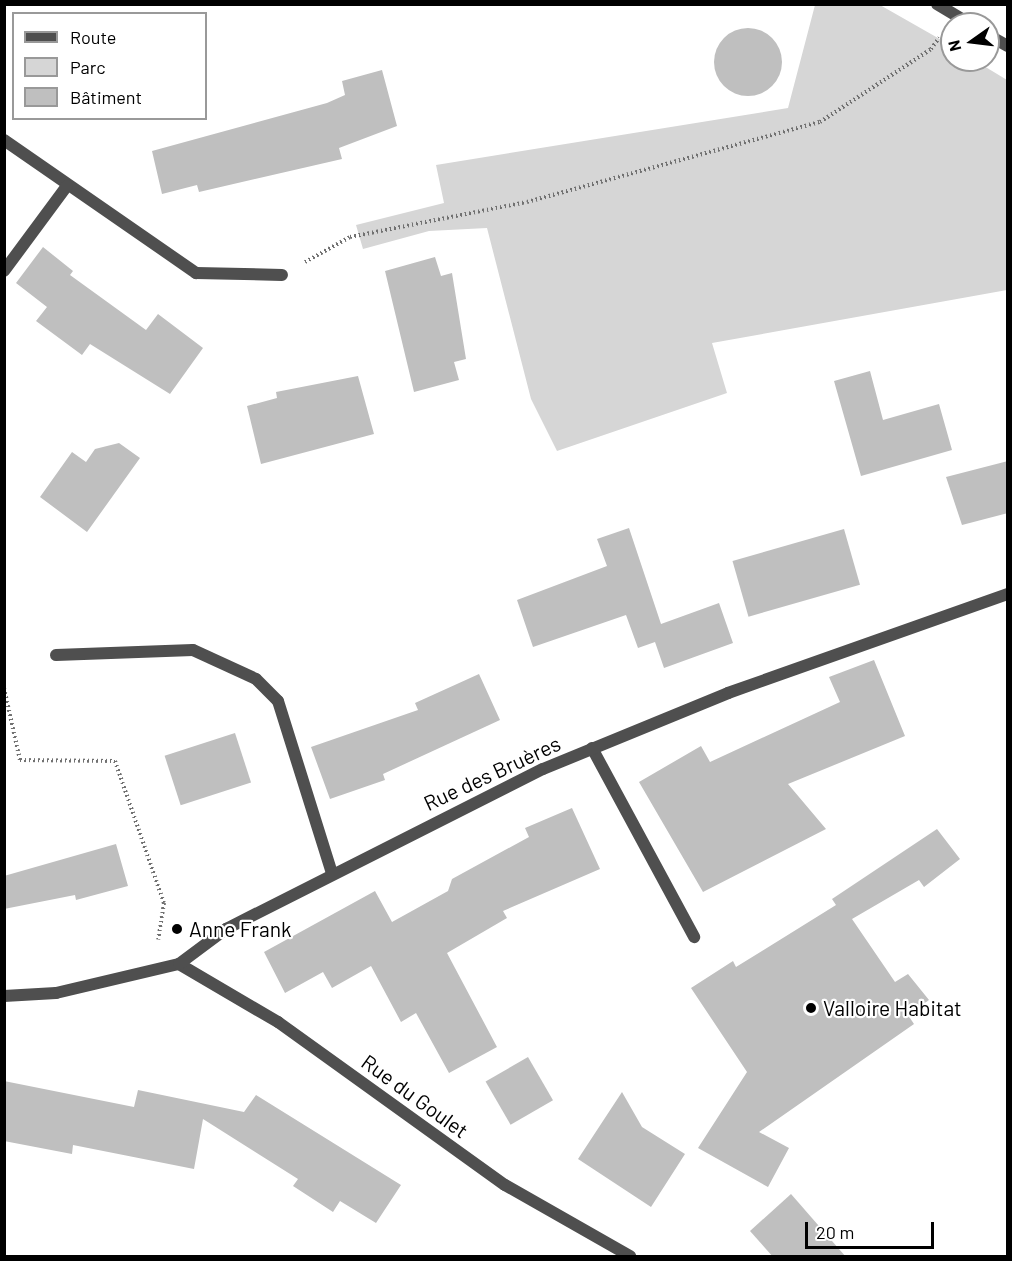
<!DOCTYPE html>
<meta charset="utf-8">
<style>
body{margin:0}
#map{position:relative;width:1012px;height:1261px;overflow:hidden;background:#fff;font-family:Barlow,sans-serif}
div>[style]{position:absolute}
.green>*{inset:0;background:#d6d6d6}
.building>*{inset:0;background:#bfbfbf;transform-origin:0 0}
.round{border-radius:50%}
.path>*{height:4px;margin-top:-2px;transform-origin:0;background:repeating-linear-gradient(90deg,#717171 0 1.5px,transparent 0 4.5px)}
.service>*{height:12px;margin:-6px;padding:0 6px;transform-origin:6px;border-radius:6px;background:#4f4f4f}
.minor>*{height:12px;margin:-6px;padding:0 6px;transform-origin:6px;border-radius:6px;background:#4f4f4f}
.dots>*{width:16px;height:16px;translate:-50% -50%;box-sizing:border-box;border:3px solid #fff;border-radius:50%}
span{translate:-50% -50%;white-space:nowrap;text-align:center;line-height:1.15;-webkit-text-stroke:4.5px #fff;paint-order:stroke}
.street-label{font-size:21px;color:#000}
.poi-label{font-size:21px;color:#000}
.left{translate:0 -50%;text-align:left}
.frame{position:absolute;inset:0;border:6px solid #000;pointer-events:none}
.legend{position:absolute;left:12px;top:12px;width:195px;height:108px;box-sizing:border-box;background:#fff;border:2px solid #999;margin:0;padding:8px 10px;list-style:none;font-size:18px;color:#000}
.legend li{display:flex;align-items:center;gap:12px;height:30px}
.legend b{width:30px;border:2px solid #999}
.north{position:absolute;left:940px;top:12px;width:60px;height:60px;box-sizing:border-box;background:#fff;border:2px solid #999;border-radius:50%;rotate:256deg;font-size:16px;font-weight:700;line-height:24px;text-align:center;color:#000}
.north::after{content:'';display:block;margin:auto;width:21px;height:27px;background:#000;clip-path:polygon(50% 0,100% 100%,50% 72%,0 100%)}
.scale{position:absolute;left:805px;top:1222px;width:129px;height:27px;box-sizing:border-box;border:3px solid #000;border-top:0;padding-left:8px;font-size:18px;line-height:21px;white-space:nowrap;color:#000;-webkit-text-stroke:4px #fff;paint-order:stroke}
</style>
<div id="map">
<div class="green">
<div style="clip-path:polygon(815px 5px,880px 5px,952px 46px,952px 60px,974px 60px,1007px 80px,1007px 290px,712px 343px,727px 393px,557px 451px,531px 399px,487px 228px,429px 231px,363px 249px,356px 225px,444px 203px,436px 165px,788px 108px)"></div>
</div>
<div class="building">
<div class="round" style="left:714px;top:28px;width:68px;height:68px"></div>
<div style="clip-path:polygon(382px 70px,397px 126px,339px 148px,342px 159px,199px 192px,197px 185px,162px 194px,152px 151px,327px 103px,345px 95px,342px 81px)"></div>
<div style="clip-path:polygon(43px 247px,73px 271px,70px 275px,146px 330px,158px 314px,203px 348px,170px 394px,90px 344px,82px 355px,36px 321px,47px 307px,16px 283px)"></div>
<div style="clip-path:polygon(435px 257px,441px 276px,452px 273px,466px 359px,454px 362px,459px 380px,414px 392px,385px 271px)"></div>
<div style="clip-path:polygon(870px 371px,883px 420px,939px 404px,952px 450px,861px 476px,834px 381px)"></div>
<div style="clip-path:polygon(358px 376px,374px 434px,261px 464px,247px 406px,277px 398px,276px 392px)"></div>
<div style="clip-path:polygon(119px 443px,140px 458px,87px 532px,40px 497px,72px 452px,86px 462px,95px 449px)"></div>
<div style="clip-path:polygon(1008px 461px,1008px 513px,962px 525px,946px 477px)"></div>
<div style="clip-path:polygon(629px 528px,661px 624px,719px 603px,733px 643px,664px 668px,655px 642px,638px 648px,626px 615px,533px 647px,517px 600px,607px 566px,597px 539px)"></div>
<div style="left:844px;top:529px;width:58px;height:116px;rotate:74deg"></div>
<div style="clip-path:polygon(874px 660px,905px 736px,788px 784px,826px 829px,703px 892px,639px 782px,701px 746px,710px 762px,840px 702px,829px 677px)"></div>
<div style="clip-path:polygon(479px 674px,500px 720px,383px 774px,385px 780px,330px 799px,311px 747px,418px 710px,415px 703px)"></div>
<div style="left:235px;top:733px;width:52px;height:74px;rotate:72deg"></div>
<div style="clip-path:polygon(572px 808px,600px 869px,503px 911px,507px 918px,447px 953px,497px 1047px,449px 1073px,416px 1013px,401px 1022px,371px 966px,332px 988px,323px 972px,285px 993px,264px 952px,375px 891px,392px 922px,448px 891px,452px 879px,529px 837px,525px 828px)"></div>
<div style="clip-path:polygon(937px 829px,960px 859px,924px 887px,919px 880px,852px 919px,895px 982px,908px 974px,929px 1000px,908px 1015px,914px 1024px,759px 1132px,789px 1148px,768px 1187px,698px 1148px,747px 1072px,691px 988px,733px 961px,736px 967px,836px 905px,832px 899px)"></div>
<div style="clip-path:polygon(116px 844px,128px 886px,76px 900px,75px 895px,4px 909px,4px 876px)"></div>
<div style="left:528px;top:1057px;width:50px;height:49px;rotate:60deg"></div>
<div style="clip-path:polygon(4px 1081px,134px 1107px,138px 1090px,244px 1112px,256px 1095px,401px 1185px,376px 1223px,340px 1201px,333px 1212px,293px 1186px,298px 1179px,203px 1119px,194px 1169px,73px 1145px,72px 1154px,4px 1141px)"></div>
<div style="clip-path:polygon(622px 1092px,642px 1127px,685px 1154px,651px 1207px,578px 1159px)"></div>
<div style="clip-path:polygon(791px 1194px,846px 1257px,773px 1257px,750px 1231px)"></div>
</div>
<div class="path">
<div style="left:305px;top:262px;width:51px;rotate:-29.1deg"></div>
<div style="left:350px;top:237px;width:180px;rotate:-11.2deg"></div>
<div style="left:527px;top:202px;width:304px;rotate:-15.3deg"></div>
<div style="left:820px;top:122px;width:133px;rotate:-33.3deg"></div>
<div style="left:931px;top:49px;width:14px;rotate:-54deg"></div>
<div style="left:4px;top:688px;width:74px;rotate:77.5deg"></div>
<div style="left:20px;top:760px;width:95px;rotate:0.6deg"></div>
<div style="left:115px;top:761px;width:150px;rotate:71deg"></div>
<div style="left:164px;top:903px;width:37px;rotate:99deg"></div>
</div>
<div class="service">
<div style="left:56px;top:655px;width:137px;rotate:-2.1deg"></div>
<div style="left:193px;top:650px;width:69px;rotate:24.7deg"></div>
<div style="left:256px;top:679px;width:31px;rotate:45deg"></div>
<div style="left:278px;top:701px;width:180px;rotate:72.6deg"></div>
<div style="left:592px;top:748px;width:215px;rotate:61.6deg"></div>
</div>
<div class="minor">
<div style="left:937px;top:4px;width:39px;rotate:31deg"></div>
<div style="left:988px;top:35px;width:23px;rotate:29deg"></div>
<div style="left:4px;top:140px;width:234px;rotate:34.7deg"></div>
<div style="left:196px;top:273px;width:86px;rotate:1.3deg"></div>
<div style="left:4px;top:271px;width:106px;rotate:-53.5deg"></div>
<div style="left:179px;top:964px;width:115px;rotate:30.4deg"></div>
<div style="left:278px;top:1022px;width:279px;rotate:35.7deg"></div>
<div style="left:505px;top:1185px;width:144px;rotate:29.6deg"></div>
<div style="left:4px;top:996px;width:52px;rotate:-3.3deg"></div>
<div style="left:56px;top:993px;width:126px;rotate:-13.3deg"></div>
<div style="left:179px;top:964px;width:59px;rotate:-36.7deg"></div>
<div style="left:226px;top:929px;width:355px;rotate:-26.8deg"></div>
<div style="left:543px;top:769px;width:200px;rotate:-22.3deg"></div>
<div style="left:728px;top:693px;width:297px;rotate:-19.5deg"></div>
</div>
<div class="dots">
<div style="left:177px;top:929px;background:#000"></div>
<div style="left:811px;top:1008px;background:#000"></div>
</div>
<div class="street-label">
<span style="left:492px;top:773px;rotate:-25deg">Rue des Bruères</span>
<span style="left:415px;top:1096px;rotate:36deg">Rue du Goulet</span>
</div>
<div class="poi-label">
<span class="left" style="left:189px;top:929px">Anne Frank</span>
<span class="left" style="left:823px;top:1008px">Valloire Habitat</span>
</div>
<div class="frame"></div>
<ul class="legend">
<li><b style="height:8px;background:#4f4f4f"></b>Route</li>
<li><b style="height:16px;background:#d6d6d6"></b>Parc</li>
<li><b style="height:16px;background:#bfbfbf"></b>Bâtiment</li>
</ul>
<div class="north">N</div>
<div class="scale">20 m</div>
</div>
